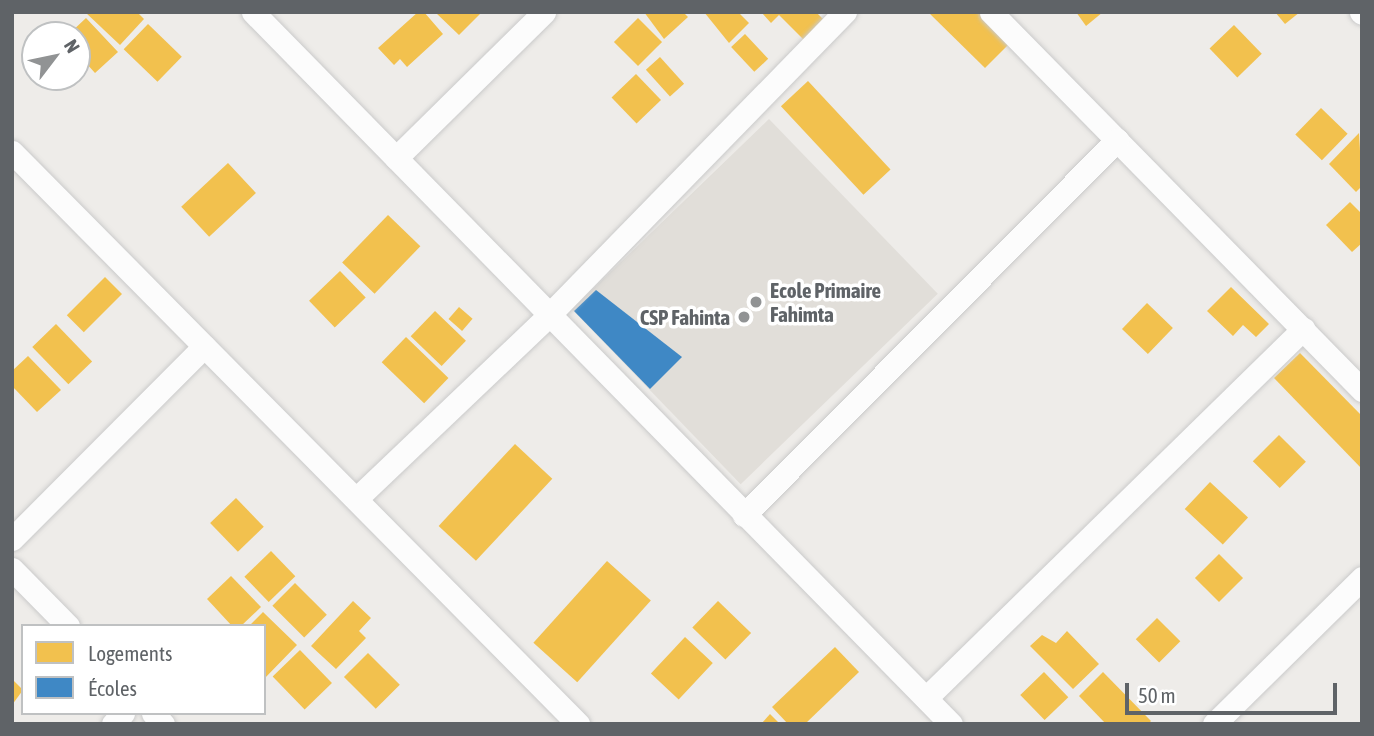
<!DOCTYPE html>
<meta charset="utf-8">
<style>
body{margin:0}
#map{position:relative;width:1374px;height:736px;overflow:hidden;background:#eeece9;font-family:"Asap Condensed",sans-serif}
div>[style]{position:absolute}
.education>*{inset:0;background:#e1ded9;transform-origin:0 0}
.homes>*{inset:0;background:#f2c14e;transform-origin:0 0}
.schools>*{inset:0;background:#3f88c5}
.roads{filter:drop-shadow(0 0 2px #cacaca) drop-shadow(0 0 2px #cacaca)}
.minor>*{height:23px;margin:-11.5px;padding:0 11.5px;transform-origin:11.5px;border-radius:11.5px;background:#fcfcfc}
.dots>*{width:19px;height:19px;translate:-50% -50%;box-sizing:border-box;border:4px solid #fff;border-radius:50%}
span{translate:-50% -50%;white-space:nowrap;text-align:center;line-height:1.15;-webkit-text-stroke:7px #fff;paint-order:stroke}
.poi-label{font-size:21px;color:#5f6367;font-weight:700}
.left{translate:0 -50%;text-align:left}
.right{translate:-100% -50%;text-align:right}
.frame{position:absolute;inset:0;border:14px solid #5f6367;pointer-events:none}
.legend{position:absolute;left:21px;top:624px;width:245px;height:91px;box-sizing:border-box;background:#fff;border:2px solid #bfc1c2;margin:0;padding:9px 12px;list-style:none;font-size:21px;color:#5f6367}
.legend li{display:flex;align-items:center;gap:14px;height:35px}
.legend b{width:35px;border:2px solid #bfc1c2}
.north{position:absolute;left:21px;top:21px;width:70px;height:70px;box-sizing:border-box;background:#fff;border:2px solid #bfc1c2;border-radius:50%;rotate:58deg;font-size:19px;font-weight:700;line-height:28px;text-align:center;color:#5f6367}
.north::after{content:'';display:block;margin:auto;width:24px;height:32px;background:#919394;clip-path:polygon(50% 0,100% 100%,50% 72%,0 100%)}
.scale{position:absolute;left:1125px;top:683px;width:212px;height:32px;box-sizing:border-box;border:4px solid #5f6367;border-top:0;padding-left:9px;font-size:21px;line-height:24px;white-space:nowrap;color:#5f6367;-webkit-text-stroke:5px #fff;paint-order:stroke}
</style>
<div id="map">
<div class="education">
<div style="left:769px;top:119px;width:243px;height:274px;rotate:46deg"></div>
</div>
<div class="homes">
<div style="clip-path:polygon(85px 12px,137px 12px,144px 19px,120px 45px)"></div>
<div style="clip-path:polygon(418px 12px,424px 12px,443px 34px,407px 67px,400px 59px,394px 65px,378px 48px)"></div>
<div style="clip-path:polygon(435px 12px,482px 12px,459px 35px)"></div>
<div style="clip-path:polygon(644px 12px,683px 12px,688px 17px,664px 39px)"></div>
<div style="clip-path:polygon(704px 12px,738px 12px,749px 23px,729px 43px)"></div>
<div style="clip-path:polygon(761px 12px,816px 12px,828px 24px,808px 44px,779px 15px,771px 23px)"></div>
<div style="clip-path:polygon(928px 12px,982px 12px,1012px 41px,985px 68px)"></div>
<div style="clip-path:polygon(1076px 12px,1103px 12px,1086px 26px)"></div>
<div style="clip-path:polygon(1275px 12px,1300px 12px,1285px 24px)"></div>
<div style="clip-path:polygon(86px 18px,118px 52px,95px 73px,77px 53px,77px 35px,68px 35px)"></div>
<div style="left:638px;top:18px;width:34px;height:34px;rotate:45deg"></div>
<div style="left:148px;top:24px;width:47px;height:35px;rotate:44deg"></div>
<div style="left:1234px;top:25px;width:40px;height:34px;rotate:46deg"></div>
<div style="left:745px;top:34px;width:34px;height:19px;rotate:47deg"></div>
<div style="left:660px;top:57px;width:36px;height:19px;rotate:48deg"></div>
<div style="left:636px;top:74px;width:36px;height:34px;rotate:46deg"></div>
<div style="left:808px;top:81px;width:121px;height:37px;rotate:47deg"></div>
<div style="left:1321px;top:108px;width:37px;height:37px;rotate:44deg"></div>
<div style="clip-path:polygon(1359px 133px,1362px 186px,1356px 192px,1329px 164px)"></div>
<div style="left:228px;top:163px;width:41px;height:64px;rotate:47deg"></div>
<div style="clip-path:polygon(1350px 202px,1362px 214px,1362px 243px,1352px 252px,1326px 225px)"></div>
<div style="left:388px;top:215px;width:45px;height:66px;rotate:44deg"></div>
<div style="left:340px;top:271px;width:37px;height:43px;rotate:46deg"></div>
<div style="left:105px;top:277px;width:24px;height:54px;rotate:45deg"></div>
<div style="clip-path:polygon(1231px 287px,1269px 324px,1256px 337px,1243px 325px,1233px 336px,1207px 311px)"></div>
<div style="left:1147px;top:303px;width:36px;height:36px;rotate:44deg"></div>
<div style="left:459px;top:307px;width:18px;height:16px;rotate:41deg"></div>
<div style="left:435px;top:311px;width:43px;height:35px;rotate:44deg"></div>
<div style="left:56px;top:324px;width:52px;height:33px;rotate:46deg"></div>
<div style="left:406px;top:337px;width:59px;height:35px;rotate:44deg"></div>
<div style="clip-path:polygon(1300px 353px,1362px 416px,1362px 469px,1274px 378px)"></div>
<div style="clip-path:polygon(28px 356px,61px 390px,37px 412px,12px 386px,12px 371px)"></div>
<div style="left:1279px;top:435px;width:38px;height:37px;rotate:45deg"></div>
<div style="left:515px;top:444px;width:51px;height:112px;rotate:43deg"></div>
<div style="left:1210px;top:482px;width:52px;height:37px;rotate:43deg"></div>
<div style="left:236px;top:498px;width:40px;height:36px;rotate:46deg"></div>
<div style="left:271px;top:551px;width:35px;height:37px;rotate:46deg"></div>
<div style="left:1219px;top:554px;width:34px;height:34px;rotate:45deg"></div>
<div style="left:607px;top:561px;width:59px;height:110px;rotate:42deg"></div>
<div style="clip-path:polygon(231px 576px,261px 607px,241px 626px,232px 626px,207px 599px)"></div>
<div style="left:295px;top:583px;width:45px;height:32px;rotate:45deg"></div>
<div style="clip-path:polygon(353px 601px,371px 618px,359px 631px,366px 638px,336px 669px,311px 646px)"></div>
<div style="left:718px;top:601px;width:46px;height:37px;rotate:44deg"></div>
<div style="clip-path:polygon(263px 612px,297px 645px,264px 679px,264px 626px,249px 626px)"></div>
<div style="left:1157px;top:618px;width:33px;height:30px;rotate:45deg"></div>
<div style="clip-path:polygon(1067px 631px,1099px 664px,1073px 689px,1030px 646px,1042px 635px,1056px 643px)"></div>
<div style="left:685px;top:637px;width:38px;height:50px;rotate:43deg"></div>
<div style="clip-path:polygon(835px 647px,859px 672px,805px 724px,788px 724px,772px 707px)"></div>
<div style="left:300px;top:650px;width:46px;height:38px;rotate:46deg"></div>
<div style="left:368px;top:653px;width:45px;height:34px;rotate:45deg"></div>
<div style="left:1044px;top:672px;width:35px;height:33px;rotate:46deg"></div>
<div style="clip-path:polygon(1103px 672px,1151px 721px,1148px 724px,1106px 724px,1079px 696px)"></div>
<div style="clip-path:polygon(12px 679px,23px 690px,12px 705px)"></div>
<div style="clip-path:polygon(770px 714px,780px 724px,761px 724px)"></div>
</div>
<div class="schools">
<div style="clip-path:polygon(596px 290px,682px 357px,650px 389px,574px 311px)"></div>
</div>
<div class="roads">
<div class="minor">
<div style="left:253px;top:12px;width:997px;rotate:45.57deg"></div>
<div style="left:991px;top:12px;width:530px;rotate:45.54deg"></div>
<div style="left:1361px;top:12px;width:1px;rotate:45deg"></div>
<div style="left:12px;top:152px;width:805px;rotate:45.3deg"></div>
<div style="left:396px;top:158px;width:208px;rotate:-44.6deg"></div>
<div style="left:356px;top:499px;width:267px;rotate:-43.6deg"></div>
<div style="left:549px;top:315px;width:424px;rotate:-45.7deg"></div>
<div style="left:744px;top:515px;width:529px;rotate:-45.15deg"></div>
<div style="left:12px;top:539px;width:272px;rotate:-45.1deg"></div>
<div style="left:12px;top:569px;width:80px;rotate:45.5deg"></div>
<div style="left:926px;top:698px;width:528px;rotate:-44.39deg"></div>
<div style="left:153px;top:713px;width:15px;rotate:48deg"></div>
<div style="left:113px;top:724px;width:15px;rotate:-48deg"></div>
<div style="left:1214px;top:724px;width:208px;rotate:-44.6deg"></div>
</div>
</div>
<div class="dots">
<div style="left:756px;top:302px;background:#919394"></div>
<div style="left:744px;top:317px;background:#919394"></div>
</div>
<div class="poi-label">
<span class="left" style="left:770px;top:302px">Ecole Primaire<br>Fahimta</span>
<span class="right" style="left:730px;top:317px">CSP Fahinta</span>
</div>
<div class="frame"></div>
<ul class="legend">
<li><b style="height:19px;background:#f2c14e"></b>Logements</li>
<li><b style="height:19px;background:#3f88c5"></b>Écoles</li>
</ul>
<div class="north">N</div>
<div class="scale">50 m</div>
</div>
